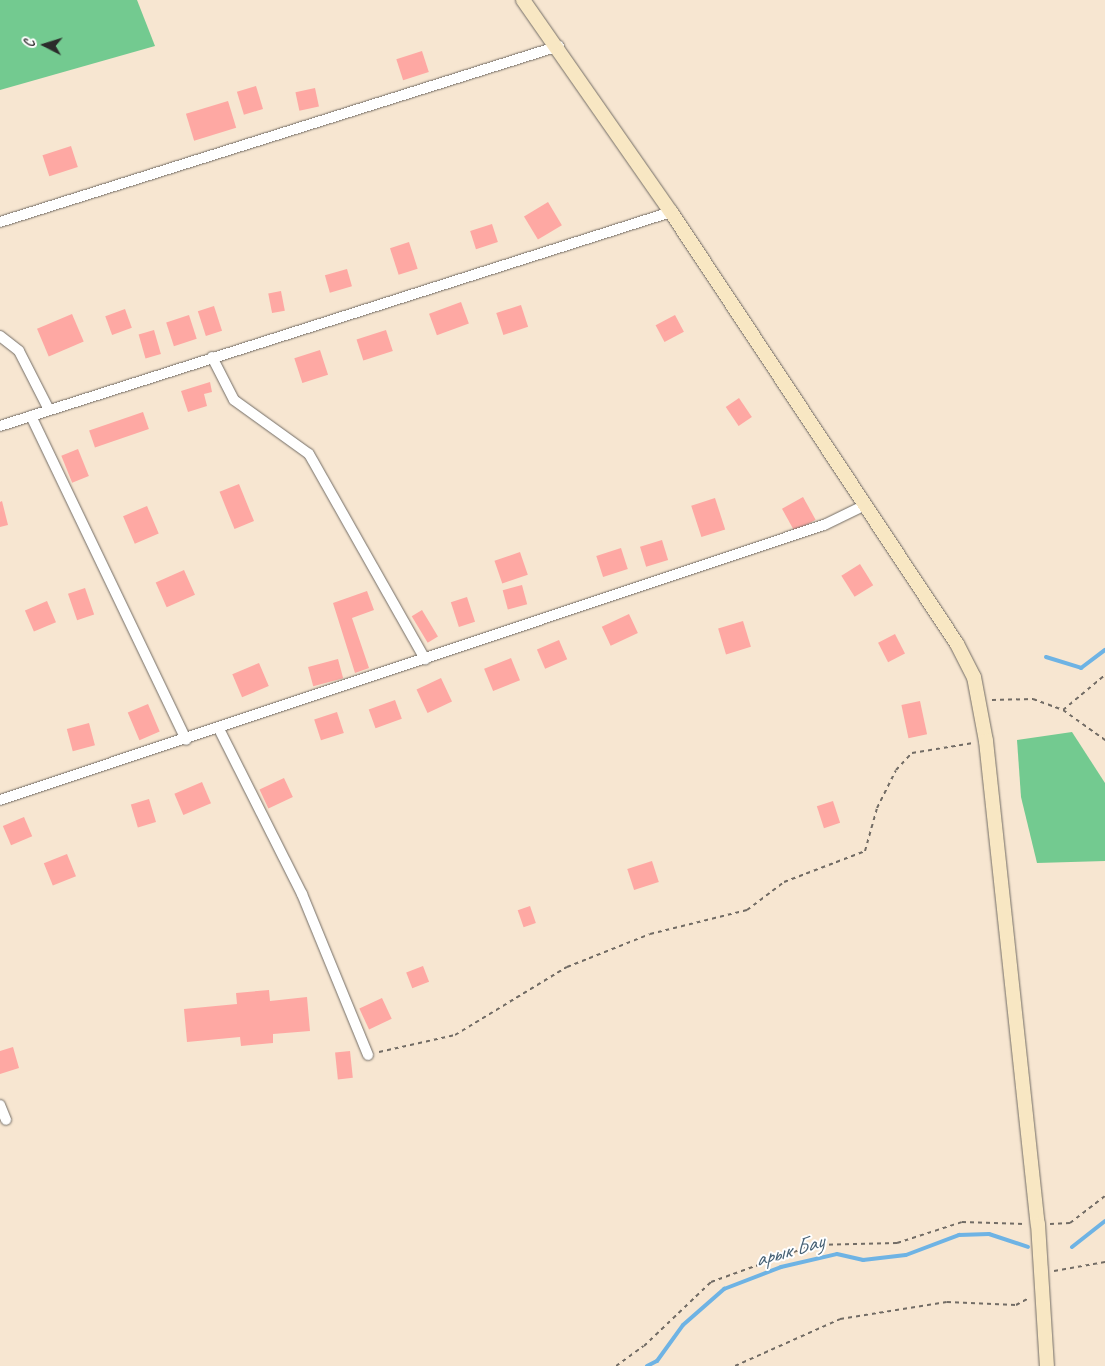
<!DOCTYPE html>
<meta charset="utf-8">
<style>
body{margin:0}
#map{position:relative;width:1105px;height:1366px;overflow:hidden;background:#f7e6d1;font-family:Caveat,sans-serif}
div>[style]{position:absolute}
.green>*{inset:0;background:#73ca90}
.stream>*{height:4px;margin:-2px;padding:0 2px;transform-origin:2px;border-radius:2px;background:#6eb3e4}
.building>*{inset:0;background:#fea8a3;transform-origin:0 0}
.path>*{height:2px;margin-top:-1px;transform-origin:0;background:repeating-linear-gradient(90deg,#726c65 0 4px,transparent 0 8px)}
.roads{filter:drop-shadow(0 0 1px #726c65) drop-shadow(0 0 1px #726c65)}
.street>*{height:10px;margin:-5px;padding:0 5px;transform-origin:5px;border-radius:5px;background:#fff}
.secondary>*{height:14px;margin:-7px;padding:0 7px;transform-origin:7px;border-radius:7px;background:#f8e7c3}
span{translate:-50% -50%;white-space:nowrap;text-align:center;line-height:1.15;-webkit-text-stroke:4px #fff;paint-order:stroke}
.water-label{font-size:22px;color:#466175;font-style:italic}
.north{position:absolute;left:20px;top:20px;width:50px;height:50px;-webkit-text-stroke:4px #fff;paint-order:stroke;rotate:275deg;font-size:14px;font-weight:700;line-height:20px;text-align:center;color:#2b2b2b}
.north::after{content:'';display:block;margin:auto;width:18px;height:22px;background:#2b2b2b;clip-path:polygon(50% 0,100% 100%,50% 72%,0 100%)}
</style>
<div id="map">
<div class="green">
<div style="clip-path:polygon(0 0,137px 0,155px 46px,0 90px)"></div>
<div style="clip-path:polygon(1072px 732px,1105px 783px,1105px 861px,1037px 863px,1021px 797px,1017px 740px)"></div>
</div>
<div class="stream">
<div style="left:1046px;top:657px;width:37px;rotate:17deg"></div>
<div style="left:1081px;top:668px;width:30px;rotate:-37deg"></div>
<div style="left:1072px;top:1247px;width:42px;rotate:-38.2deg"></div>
<div style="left:647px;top:1366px;width:11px;rotate:-27deg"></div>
<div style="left:657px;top:1361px;width:44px;rotate:-54.2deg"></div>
<div style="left:683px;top:1325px;width:55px;rotate:-41.3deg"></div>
<div style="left:724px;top:1289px;width:61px;rotate:-21.1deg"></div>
<div style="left:781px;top:1267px;width:57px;rotate:-13.1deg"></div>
<div style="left:837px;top:1254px;width:27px;rotate:13deg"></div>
<div style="left:863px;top:1260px;width:43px;rotate:-6.6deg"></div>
<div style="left:906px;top:1255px;width:57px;rotate:-20.7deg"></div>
<div style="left:959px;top:1235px;width:30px;rotate:-2deg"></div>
<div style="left:989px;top:1234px;width:41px;rotate:18.4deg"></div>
</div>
<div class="building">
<div style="left:422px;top:51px;width:22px;height:27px;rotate:72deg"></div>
<div style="left:256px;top:86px;width:24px;height:20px;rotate:73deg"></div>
<div style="left:315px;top:88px;width:19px;height:20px;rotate:78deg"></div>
<div style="left:228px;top:101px;width:28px;height:44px;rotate:73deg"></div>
<div style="left:71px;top:146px;width:22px;height:30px;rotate:72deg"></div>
<div style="left:548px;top:202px;width:27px;height:28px;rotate:59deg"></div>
<div style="left:492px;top:224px;width:19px;height:23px;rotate:72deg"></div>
<div style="left:409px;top:242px;width:28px;height:20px;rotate:72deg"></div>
<div style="left:347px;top:269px;width:18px;height:23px;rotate:74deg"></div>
<div style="left:281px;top:291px;width:20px;height:13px;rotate:79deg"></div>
<div style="left:461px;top:302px;width:23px;height:34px;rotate:70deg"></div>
<div style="left:521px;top:305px;width:23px;height:26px;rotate:72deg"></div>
<div style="left:214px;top:306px;width:26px;height:17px;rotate:72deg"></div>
<div style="left:125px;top:309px;width:20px;height:21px;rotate:70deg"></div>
<div style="left:72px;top:314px;width:30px;height:38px;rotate:67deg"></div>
<div style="left:189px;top:315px;width:25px;height:24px;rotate:72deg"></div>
<div style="left:675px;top:315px;width:19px;height:22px;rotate:62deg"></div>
<div style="left:154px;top:330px;width:25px;height:16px;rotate:74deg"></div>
<div style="left:386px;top:330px;width:22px;height:31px;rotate:72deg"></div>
<div style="left:320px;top:350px;width:26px;height:27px;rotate:72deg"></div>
<div style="clip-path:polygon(210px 382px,212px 392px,204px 394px,207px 406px,188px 412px,181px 391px)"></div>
<div style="left:739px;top:398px;width:23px;height:16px;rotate:56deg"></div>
<div style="left:143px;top:412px;width:18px;height:57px;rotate:71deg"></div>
<div style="left:78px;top:449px;width:29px;height:18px;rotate:68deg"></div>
<div style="left:239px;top:484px;width:40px;height:21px;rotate:68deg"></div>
<div style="left:803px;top:497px;width:26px;height:24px;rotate:61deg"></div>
<div style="left:715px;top:498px;width:33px;height:25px;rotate:72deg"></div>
<div style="clip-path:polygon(2px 501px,8px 525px,0 527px,0 502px)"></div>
<div style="left:147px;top:506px;width:30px;height:26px;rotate:67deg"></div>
<div style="left:662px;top:540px;width:21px;height:23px;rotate:73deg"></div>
<div style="left:621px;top:548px;width:22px;height:26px;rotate:72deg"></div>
<div style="left:520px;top:552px;width:24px;height:27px;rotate:71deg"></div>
<div style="left:860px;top:564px;width:25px;height:22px;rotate:58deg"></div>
<div style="left:184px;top:570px;width:27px;height:31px;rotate:66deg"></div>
<div style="left:522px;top:585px;width:20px;height:20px;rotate:75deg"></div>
<div style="left:85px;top:588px;width:28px;height:18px;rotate:71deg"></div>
<div style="clip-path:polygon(367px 591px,374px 610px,352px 618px,369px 668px,355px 673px,333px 603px)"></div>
<div style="left:467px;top:597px;width:26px;height:17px;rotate:72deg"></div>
<div style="left:47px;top:601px;width:23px;height:24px;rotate:67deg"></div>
<div style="left:422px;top:610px;width:31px;height:12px;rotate:59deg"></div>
<div style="left:629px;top:614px;width:21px;height:30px;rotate:65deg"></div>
<div style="left:743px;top:621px;width:27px;height:26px;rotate:73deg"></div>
<div style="left:895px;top:634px;width:22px;height:19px;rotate:63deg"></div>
<div style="left:559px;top:640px;width:21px;height:24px;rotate:67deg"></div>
<div style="left:511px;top:658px;width:24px;height:29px;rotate:68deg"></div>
<div style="left:338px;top:659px;width:20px;height:31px;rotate:75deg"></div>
<div style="left:259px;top:663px;width:25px;height:29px;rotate:67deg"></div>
<div style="left:441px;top:678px;width:26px;height:27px;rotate:65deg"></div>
<div style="left:395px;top:700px;width:20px;height:28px;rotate:70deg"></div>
<div style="left:920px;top:701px;width:34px;height:19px;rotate:78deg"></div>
<div style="left:148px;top:704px;width:30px;height:22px;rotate:67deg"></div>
<div style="left:337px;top:712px;width:22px;height:24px;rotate:72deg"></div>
<div style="left:89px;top:723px;width:23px;height:23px;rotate:75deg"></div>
<div style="left:284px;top:778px;width:21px;height:27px;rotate:65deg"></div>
<div style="left:202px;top:782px;width:23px;height:30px;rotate:67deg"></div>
<div style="left:149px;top:799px;width:24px;height:19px;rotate:73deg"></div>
<div style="left:833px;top:801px;width:23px;height:17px;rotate:72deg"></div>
<div style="left:24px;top:817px;width:21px;height:23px;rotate:67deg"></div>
<div style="left:67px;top:854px;width:24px;height:25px;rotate:68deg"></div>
<div style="left:652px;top:861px;width:22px;height:26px;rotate:72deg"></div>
<div style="left:530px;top:906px;width:18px;height:13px;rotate:71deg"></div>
<div style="left:423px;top:966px;width:17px;height:18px;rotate:69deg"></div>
<div style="clip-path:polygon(269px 990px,270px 1001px,307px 997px,310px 1031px,273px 1034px,273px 1043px,241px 1046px,240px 1037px,187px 1042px,184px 1009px,237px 1004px,236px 993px)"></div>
<div style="left:382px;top:998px;width:23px;height:25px;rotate:65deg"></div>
<div style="clip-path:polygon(13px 1047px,19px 1068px,0 1074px,0 1051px)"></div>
<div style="left:350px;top:1051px;width:27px;height:15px;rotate:84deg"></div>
</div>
<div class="path">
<div style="left:992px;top:700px;width:41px;rotate:-1.4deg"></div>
<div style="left:1033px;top:699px;width:32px;rotate:20deg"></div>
<div style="left:1063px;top:710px;width:52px;rotate:35.5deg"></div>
<div style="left:1063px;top:710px;width:55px;rotate:-39.8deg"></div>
<div style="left:379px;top:1052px;width:78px;rotate:-12.6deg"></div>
<div style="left:455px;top:1035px;width:131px;rotate:-31.3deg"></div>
<div style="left:567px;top:967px;width:89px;rotate:-21.7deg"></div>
<div style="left:650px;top:934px;width:100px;rotate:-13.9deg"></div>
<div style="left:747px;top:910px;width:46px;rotate:-37.1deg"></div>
<div style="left:784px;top:882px;width:87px;rotate:-20.9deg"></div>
<div style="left:865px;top:851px;width:45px;rotate:-74.4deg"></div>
<div style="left:877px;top:808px;width:42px;rotate:-63.4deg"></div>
<div style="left:896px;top:770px;width:23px;rotate:-47deg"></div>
<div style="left:912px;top:753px;width:62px;rotate:-9.3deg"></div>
<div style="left:1050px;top:1224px;width:20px;rotate:-3deg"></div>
<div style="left:1070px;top:1223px;width:44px;rotate:-37.6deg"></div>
<div style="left:1054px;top:1271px;width:52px;rotate:-10deg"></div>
<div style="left:616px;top:1366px;width:34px;rotate:-36deg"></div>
<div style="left:644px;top:1346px;width:93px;rotate:-43.7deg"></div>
<div style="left:711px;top:1282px;width:109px;rotate:-19.9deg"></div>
<div style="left:813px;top:1245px;width:84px;rotate:-1.4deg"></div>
<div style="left:897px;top:1243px;width:68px;rotate:-17.9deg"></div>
<div style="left:962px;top:1222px;width:63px;rotate:1.8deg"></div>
<div style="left:735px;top:1366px;width:115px;rotate:-24.1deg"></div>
<div style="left:840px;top:1319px;width:108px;rotate:-9deg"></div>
<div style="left:947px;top:1302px;width:69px;rotate:2.5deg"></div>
<div style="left:1016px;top:1305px;width:15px;rotate:-28deg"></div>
</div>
<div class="roads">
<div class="street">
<div style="left:0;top:222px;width:586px;rotate:-17.48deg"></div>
<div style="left:0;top:336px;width:24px;rotate:38deg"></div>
<div style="left:19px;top:351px;width:66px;rotate:63deg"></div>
<div style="left:212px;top:357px;width:48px;rotate:62.9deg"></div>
<div style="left:234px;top:400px;width:92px;rotate:35.8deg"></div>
<div style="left:309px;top:454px;width:236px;rotate:60.5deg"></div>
<div style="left:31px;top:416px;width:359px;rotate:64.4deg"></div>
<div style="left:0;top:426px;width:704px;rotate:-17.69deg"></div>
<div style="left:219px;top:729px;width:185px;rotate:63.3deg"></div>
<div style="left:302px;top:894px;width:174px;rotate:67.7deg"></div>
<div style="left:0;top:800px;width:869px;rotate:-18.46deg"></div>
<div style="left:824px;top:525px;width:46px;rotate:-26deg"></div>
<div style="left:0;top:1105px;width:16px;rotate:68deg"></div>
</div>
<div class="secondary">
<div style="left:523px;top:0;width:259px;rotate:55.1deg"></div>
<div style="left:671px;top:212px;width:518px;rotate:56.49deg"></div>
<div style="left:957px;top:644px;width:37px;rotate:63deg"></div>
<div style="left:974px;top:677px;width:65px;rotate:79.4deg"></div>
<div style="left:986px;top:741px;width:486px;rotate:83.9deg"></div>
<div style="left:1038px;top:1224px;width:142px;rotate:86.4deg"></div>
</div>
</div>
<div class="water-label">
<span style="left:789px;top:1251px;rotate:-16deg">арык Бау</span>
</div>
<div class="north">С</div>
</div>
